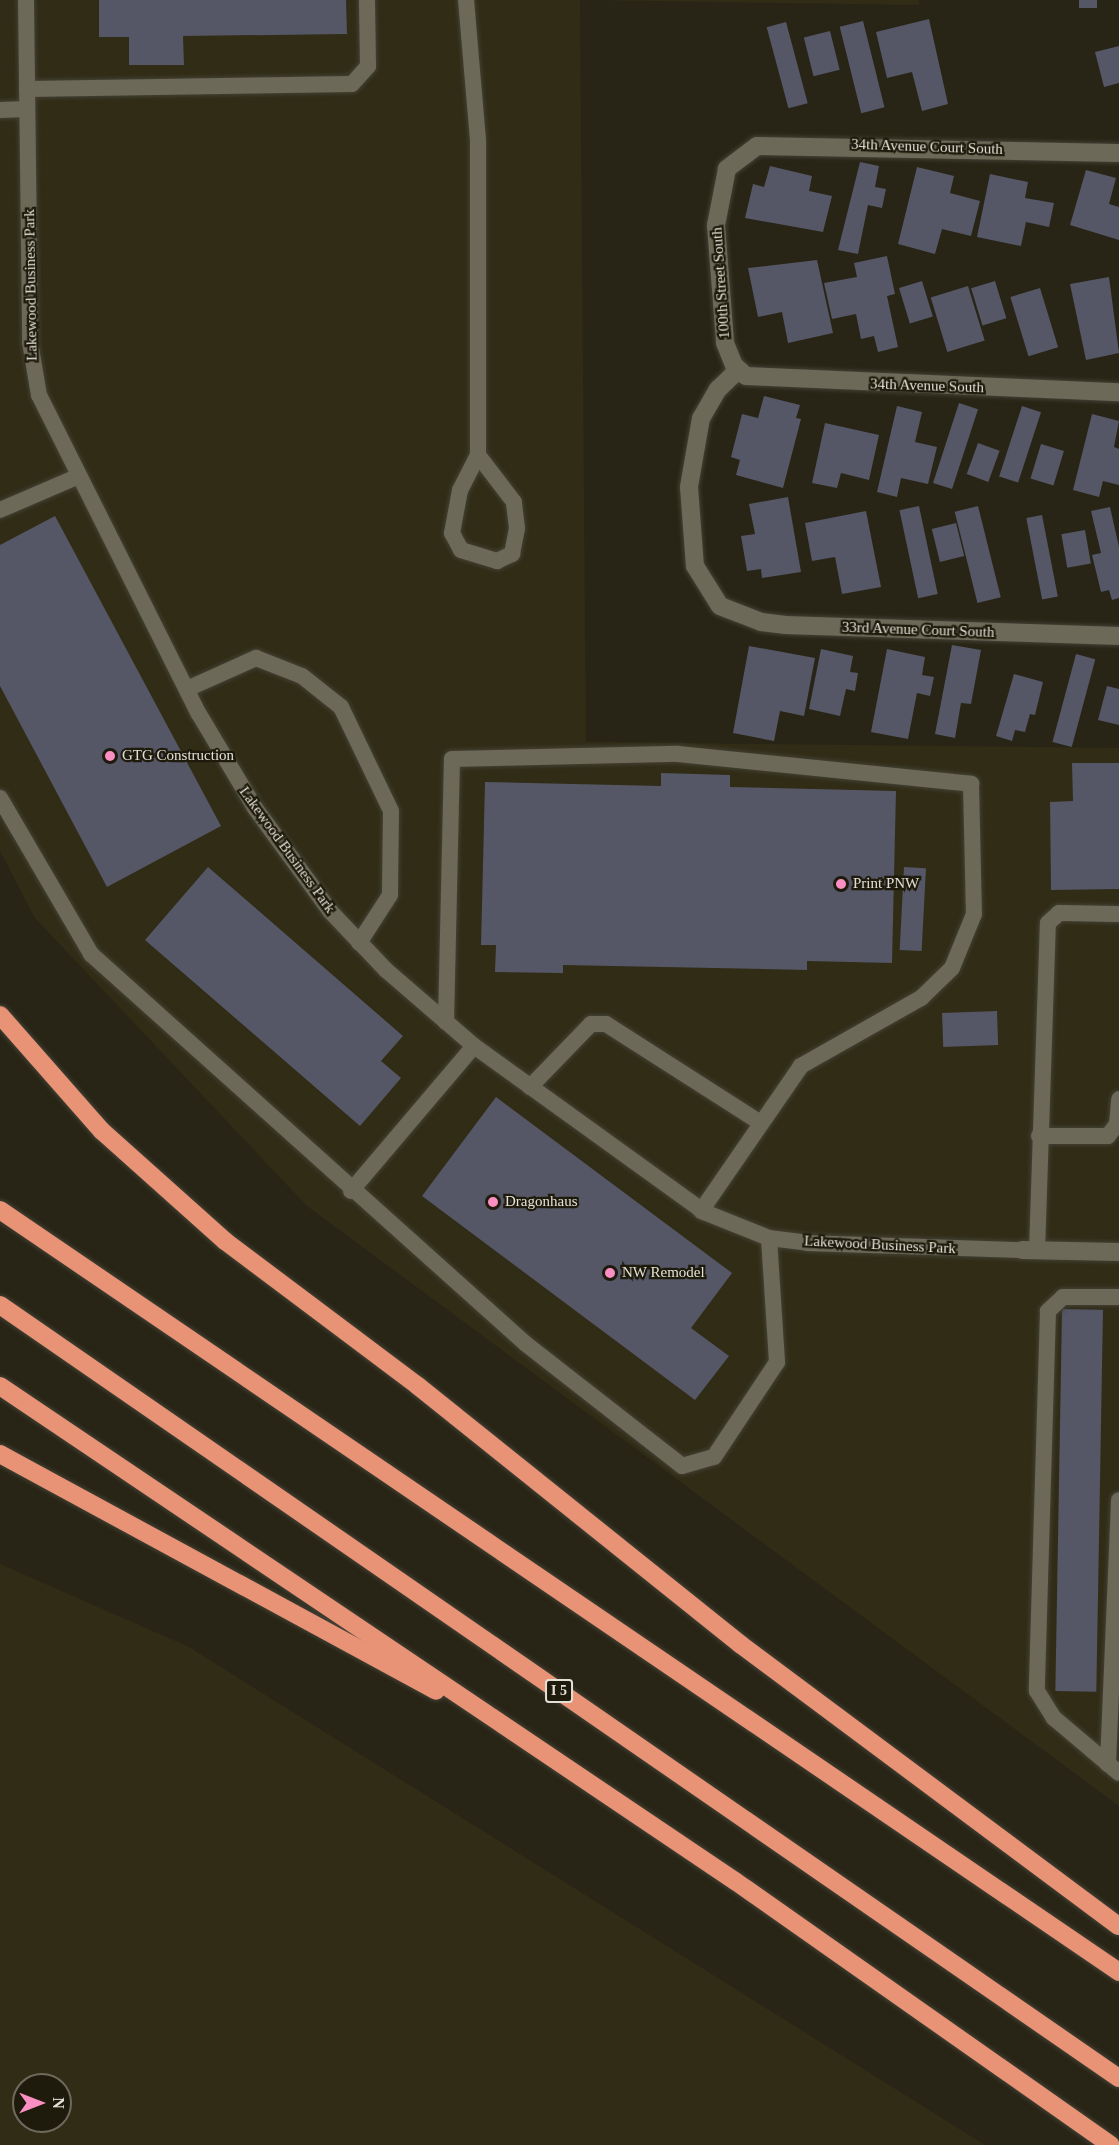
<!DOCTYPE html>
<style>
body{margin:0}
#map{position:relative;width:1119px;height:2145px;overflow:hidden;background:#282516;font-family:Georgia,serif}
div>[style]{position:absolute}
.built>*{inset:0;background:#302c16}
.building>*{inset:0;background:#555666;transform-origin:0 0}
.roads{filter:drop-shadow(0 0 2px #434135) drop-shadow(0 0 2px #434135)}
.lane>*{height:16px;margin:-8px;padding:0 8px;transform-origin:8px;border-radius:8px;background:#6c6958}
.street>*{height:18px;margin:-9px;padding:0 9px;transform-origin:9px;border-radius:9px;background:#6c6958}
.highway>*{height:18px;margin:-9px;padding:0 9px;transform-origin:9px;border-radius:9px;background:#e89375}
.dots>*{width:16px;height:16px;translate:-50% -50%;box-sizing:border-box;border:3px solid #1e1b0c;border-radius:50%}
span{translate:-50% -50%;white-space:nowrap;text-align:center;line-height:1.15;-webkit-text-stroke:4.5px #1e1b0c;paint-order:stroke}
.shield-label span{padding:2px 4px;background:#1e1b0c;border:2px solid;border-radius:4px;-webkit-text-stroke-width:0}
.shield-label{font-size:14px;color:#e3e1d7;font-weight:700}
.street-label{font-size:15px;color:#e3e1d7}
.poi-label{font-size:15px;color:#e3e1d7}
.left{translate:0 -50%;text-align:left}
.north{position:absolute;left:12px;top:2073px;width:60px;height:60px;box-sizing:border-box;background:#1e1b0c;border:2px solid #6d6a5d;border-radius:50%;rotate:90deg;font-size:16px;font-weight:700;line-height:24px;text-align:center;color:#e3e1d7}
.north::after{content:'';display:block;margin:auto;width:21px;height:27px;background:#fb8fc4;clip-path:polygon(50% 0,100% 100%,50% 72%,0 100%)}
</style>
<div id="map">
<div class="built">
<div style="clip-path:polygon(0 0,580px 0,586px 742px,1119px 748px,1119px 1806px,307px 1206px,35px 918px,0 851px)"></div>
<div style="clip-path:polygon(588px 0,919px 0,919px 5px)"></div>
<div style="clip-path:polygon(evenodd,0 1564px,189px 1647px,985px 2145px,0 2145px,0 1564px,24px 2085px,60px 2085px,60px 2121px,24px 2121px,24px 2085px)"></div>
</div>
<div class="building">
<div style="clip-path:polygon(99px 0,346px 0,347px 34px,183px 36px,184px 65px,129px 65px,129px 37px,99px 37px)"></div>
<div style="left:1079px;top:0;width:18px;height:8px"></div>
<div style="clip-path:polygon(929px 19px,948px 104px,922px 111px,912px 72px,887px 78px,876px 32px)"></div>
<div style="left:863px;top:21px;width:89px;height:24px;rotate:76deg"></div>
<div style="left:786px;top:22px;width:84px;height:20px;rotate:75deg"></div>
<div style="left:830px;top:31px;width:40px;height:27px;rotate:76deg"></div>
<div style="clip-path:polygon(1119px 46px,1119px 83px,1104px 87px,1095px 52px)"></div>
<div style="clip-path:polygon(860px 162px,879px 166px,875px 187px,886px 189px,882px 208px,868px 205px,858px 254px,838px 250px)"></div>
<div style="clip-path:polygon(770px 166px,812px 176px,809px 191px,832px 196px,823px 232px,745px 218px,753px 184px,764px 187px)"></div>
<div style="clip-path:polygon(917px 167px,954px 176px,950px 193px,980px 201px,971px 236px,942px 229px,935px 254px,898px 244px)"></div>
<div style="clip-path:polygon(1086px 170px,1116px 178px,1109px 204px,1119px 207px,1119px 240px,1070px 225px)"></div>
<div style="clip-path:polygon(990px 174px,1028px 182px,1025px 198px,1054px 203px,1049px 227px,1026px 222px,1021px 246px,977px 237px)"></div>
<div style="clip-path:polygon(887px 256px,895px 294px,887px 296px,898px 347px,878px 352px,874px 336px,861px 339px,856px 314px,832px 319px,824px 283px,857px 277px,854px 263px)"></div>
<div style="clip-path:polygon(817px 260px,833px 333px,788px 343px,782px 312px,758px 317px,748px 268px)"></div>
<div style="clip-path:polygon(1109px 277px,1119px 353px,1086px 360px,1070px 284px)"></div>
<div style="left:922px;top:281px;width:37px;height:24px;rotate:73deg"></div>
<div style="left:995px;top:281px;width:39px;height:25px;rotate:73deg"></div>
<div style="left:968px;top:286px;width:57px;height:39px;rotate:73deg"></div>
<div style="left:1040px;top:288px;width:62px;height:31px;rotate:73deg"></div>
<div style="clip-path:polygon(764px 396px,800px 405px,796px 418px,801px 419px,783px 488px,736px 475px,740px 460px,731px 457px,742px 414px,758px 418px)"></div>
<div style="left:959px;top:403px;width:20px;height:84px;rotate:18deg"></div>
<div style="clip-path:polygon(897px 406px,922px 412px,915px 442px,937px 447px,928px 484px,901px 478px,897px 497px,877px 492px)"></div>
<div style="left:1022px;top:406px;width:20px;height:74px;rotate:18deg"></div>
<div style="clip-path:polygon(1092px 414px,1119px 421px,1114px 447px,1119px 449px,1119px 485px,1103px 481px,1099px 497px,1073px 490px)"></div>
<div style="clip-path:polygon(825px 423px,879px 435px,869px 480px,841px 473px,837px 488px,812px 483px)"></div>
<div style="left:978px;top:443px;width:23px;height:33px;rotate:20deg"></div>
<div style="left:1041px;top:444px;width:24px;height:36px;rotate:17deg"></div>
<div style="clip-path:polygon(788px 497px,801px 572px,762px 578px,761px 569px,747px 571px,741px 536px,755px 534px,749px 504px)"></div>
<div style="left:919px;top:506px;width:90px;height:20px;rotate:78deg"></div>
<div style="left:978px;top:506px;width:94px;height:24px;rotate:76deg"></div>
<div style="clip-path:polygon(1110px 507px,1119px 547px,1119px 598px,1112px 600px,1109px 590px,1101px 592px,1092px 555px,1101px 553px,1091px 511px)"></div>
<div style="clip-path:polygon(866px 511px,881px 587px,842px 594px,835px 557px,812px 561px,805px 523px)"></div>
<div style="left:1042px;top:515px;width:83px;height:16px;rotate:79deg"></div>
<div style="clip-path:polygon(55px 516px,221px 826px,107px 887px,0 686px,0 545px)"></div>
<div style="left:956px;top:523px;width:34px;height:25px;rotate:76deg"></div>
<div style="left:1085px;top:530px;width:34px;height:24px;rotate:80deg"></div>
<div style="clip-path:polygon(952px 645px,981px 650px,971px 704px,961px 703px,955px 738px,935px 734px)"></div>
<div style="clip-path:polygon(749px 646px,815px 658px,804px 716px,780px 711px,774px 741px,733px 733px)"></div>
<div style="clip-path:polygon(821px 649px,853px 656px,850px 672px,858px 673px,855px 691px,846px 689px,840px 716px,809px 709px)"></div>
<div style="clip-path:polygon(887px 649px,925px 657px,922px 675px,934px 677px,930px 696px,917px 693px,908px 739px,871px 732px)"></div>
<div style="left:1076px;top:654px;width:20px;height:91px;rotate:15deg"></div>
<div style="clip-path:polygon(1014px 674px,1043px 682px,1035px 715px,1030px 714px,1025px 732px,1015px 730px,1012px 741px,996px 736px)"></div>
<div style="clip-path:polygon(1107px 686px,1119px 689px,1119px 725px,1098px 720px)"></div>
<div style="clip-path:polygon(1072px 763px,1119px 763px,1119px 889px,1051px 890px,1050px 802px,1073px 801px)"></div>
<div style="clip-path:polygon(661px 773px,730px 775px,730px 787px,896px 791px,892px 963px,807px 961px,807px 970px,563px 965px,563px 973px,495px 972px,496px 945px,481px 945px,485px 782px,661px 786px)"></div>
<div style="clip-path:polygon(208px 867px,403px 1036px,381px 1061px,401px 1078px,360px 1126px,145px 940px)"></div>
<div style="left:904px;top:867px;width:22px;height:83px;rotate:3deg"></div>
<div style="left:997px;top:1011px;width:34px;height:55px;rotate:88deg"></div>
<div style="clip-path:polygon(496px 1097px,732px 1273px,691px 1328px,729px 1356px,695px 1400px,422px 1196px)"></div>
<div style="left:1062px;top:1309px;width:41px;height:382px;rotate:1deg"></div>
</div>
<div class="roads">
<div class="lane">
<div style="left:26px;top:0;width:342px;rotate:89.3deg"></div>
<div style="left:30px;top:342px;width:54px;rotate:80.4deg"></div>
<div style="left:39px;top:395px;width:357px;rotate:63.4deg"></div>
<div style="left:199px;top:714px;width:109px;rotate:59.2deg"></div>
<div style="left:255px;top:808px;width:127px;rotate:53.9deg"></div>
<div style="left:330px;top:911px;width:81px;rotate:46.5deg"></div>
<div style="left:386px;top:970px;width:116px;rotate:40.8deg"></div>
<div style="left:474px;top:1046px;width:284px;rotate:35.8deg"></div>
<div style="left:704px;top:1212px;width:70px;rotate:21.8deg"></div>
<div style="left:769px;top:1238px;width:38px;rotate:7deg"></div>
<div style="left:807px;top:1243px;width:215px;rotate:1.9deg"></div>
<div style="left:466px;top:0;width:142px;rotate:85.1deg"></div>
<div style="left:478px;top:141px;width:314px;rotate:90deg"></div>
<div style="left:478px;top:455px;width:39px;rotate:117deg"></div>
<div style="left:460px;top:490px;width:44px;rotate:100.5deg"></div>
<div style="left:452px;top:533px;width:19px;rotate:62deg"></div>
<div style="left:461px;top:550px;width:38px;rotate:17deg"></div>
<div style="left:497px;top:561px;width:17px;rotate:-25deg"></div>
<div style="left:512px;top:554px;width:26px;rotate:-79deg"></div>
<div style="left:517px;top:528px;width:26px;rotate:-97deg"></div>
<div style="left:514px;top:502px;width:59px;rotate:-127.5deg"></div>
<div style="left:27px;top:89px;width:325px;rotate:-0.9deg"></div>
<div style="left:352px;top:84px;width:24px;rotate:-48deg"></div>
<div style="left:368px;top:66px;width:66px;rotate:-90.9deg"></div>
<div style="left:0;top:110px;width:27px;rotate:-2deg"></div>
<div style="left:0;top:510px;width:86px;rotate:-23.3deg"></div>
<div style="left:187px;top:689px;width:76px;rotate:-24.2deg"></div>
<div style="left:256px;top:658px;width:49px;rotate:21.4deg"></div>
<div style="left:302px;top:676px;width:50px;rotate:38.5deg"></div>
<div style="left:341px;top:707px;width:115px;rotate:64.3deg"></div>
<div style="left:391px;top:811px;width:84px;rotate:90.7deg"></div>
<div style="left:390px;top:895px;width:57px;rotate:122.9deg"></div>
<div style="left:0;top:798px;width:181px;rotate:59.7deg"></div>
<div style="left:91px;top:954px;width:584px;rotate:41.88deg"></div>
<div style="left:526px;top:1344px;width:198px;rotate:38deg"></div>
<div style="left:682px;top:1466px;width:33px;rotate:-16deg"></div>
<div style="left:714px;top:1457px;width:114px;rotate:-56.4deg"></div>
<div style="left:777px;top:1362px;width:124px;rotate:-93.7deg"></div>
<div style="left:446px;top:1022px;width:263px;rotate:-88.7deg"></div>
<div style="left:452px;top:759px;width:226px;rotate:-1.3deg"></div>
<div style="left:678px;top:754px;width:295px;rotate:5.8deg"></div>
<div style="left:971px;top:784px;width:130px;rotate:88.7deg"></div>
<div style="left:974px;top:914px;width:58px;rotate:112.2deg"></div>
<div style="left:952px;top:968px;width:43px;rotate:135.9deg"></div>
<div style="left:921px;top:998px;width:138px;rotate:150.5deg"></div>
<div style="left:801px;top:1066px;width:176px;rotate:124.6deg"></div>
<div style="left:530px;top:1087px;width:88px;rotate:-45.9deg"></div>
<div style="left:591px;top:1024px;width:15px"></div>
<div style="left:606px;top:1024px;width:184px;rotate:32.6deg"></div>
<div style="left:1039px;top:1136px;width:69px"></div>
<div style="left:1108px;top:1136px;width:15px;rotate:-53deg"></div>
<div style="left:1117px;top:1124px;width:25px;rotate:-85deg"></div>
<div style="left:351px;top:1191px;width:190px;rotate:-49.7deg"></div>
<div style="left:1037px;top:1251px;width:328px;rotate:-88.1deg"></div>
<div style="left:1048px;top:923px;width:15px;rotate:-42deg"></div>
<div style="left:1059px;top:913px;width:60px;rotate:1deg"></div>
<div style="left:1119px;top:1297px;width:56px;rotate:180deg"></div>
<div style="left:1063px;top:1297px;width:21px;rotate:137deg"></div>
<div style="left:1048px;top:1311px;width:380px;rotate:91.7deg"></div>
<div style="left:1037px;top:1691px;width:32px;rotate:58deg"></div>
<div style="left:1054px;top:1718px;width:85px;rotate:40.2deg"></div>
<div style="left:1108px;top:1764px;width:264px;rotate:-87.6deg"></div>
</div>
<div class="street">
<div style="left:1119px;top:153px;width:362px;rotate:-178.9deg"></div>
<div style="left:757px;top:146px;width:38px;rotate:143deg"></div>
<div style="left:727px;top:169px;width:57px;rotate:101.1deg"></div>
<div style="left:716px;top:225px;width:118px;rotate:85.6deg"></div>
<div style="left:725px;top:343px;width:24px;rotate:68deg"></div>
<div style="left:734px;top:365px;width:16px;rotate:43deg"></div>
<div style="left:746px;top:376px;width:373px;rotate:2.5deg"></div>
<div style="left:738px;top:370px;width:28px;rotate:136deg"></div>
<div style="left:718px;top:389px;width:34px;rotate:120deg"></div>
<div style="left:701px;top:418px;width:70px;rotate:99.9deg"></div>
<div style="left:689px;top:487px;width:79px;rotate:85.7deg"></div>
<div style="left:695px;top:566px;width:47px;rotate:58deg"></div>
<div style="left:720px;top:606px;width:44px;rotate:21.3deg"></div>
<div style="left:761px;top:622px;width:25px;rotate:7deg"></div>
<div style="left:786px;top:625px;width:333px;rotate:1.9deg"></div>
<div style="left:1022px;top:1250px;width:97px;rotate:1.2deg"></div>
</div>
<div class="highway">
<div style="left:0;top:1015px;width:154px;rotate:48.7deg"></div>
<div style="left:102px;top:1131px;width:165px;rotate:41.8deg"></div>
<div style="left:225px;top:1241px;width:241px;rotate:36.9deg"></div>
<div style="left:418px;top:1386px;width:413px;rotate:38.7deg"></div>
<div style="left:740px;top:1644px;width:472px;rotate:36.7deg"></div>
<div style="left:0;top:1210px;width:1354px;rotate:34.25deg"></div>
<div style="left:0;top:1305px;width:1360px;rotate:34.64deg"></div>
<div style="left:0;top:1386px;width:886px;rotate:33.96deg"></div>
<div style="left:735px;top:1881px;width:459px;rotate:35.1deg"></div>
<div style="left:0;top:1454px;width:496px;rotate:28.5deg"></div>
</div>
</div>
<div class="dots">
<div style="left:110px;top:756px;background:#fb8fc4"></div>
<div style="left:841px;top:884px;background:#fb8fc4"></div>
<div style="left:493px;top:1202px;background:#fb8fc4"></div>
<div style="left:610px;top:1273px;background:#fb8fc4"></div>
</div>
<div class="shield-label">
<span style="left:559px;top:1691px">I 5</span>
</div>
<div class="street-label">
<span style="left:927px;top:147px;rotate:2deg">34th Avenue Court South</span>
<span style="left:721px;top:283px;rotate:-94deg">100th Street South</span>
<span style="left:31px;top:285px;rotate:-91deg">Lakewood Business Park</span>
<span style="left:927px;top:386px;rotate:2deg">34th Avenue South</span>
<span style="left:918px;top:630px;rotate:2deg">33rd Avenue Court South</span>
<span style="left:287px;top:850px;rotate:54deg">Lakewood Business Park</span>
<span style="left:880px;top:1245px;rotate:3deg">Lakewood Business Park</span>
</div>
<div class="poi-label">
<span class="left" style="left:122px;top:756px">GTG Construction</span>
<span class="left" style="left:853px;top:884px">Print PNW</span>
<span class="left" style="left:505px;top:1202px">Dragonhaus</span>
<span class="left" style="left:622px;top:1273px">NW Remodel</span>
</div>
<div class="north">N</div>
</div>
